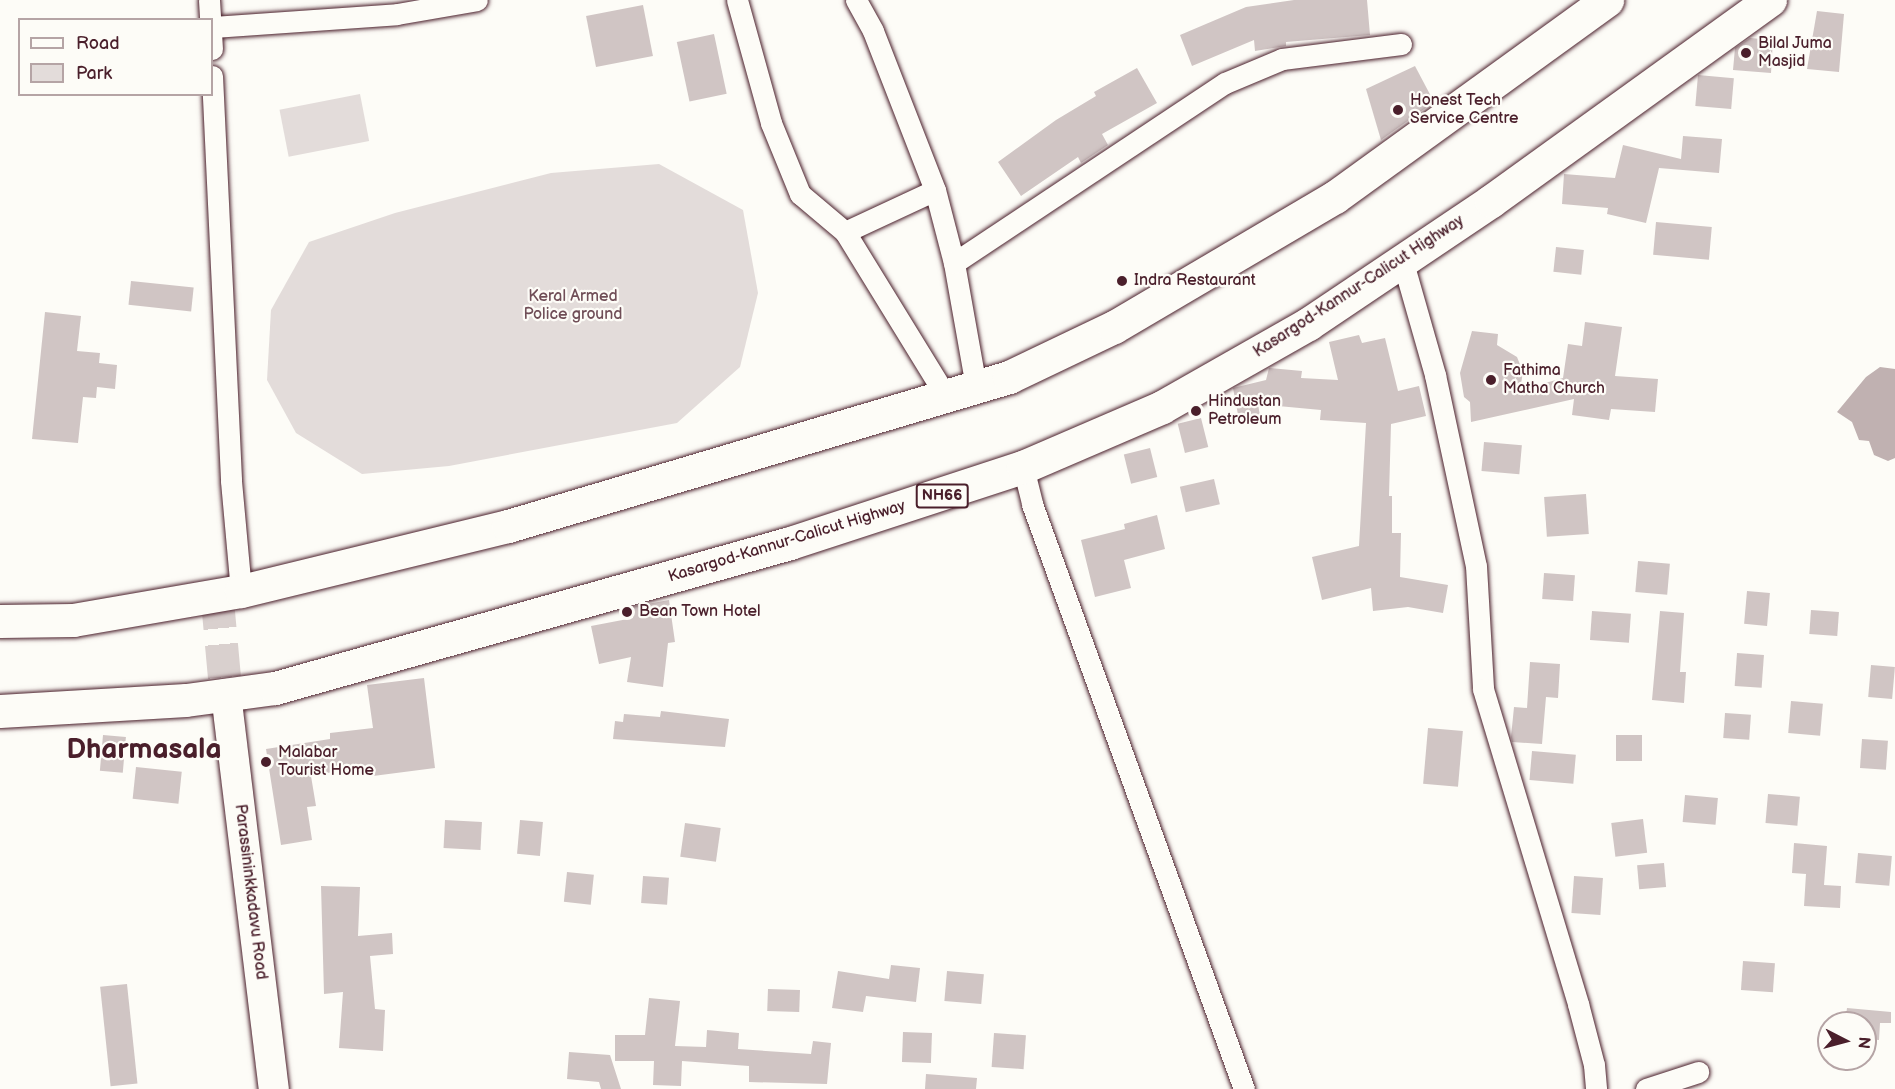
<!DOCTYPE html>
<style>
body{margin:0}
#map{position:relative;width:1895px;height:1089px;overflow:hidden;background:#fdfcf7;font-family:"Balsamiq Sans",sans-serif}
div>[style]{position:absolute}
.green>*{inset:0;background:#e3dcda;transform-origin:0 0}
.water>*{inset:0;background:#c0b1b1}
.building>*{inset:0;background:#d0c5c4;transform-origin:0 0}
.trunk-tunnel>*{height:33px;margin-top:-16.5px;transform-origin:0;background:repeating-linear-gradient(90deg,#d9d0ce 0 33px,transparent 0 49px)}
.roads{filter:drop-shadow(0 0 2px #4a1f2b) drop-shadow(0 0 2px #4a1f2b)}
.minor>*{height:21px;margin:-10.5px;padding:0 10.5px;transform-origin:10.5px;border-radius:10.5px;background:#fdfcf7}
.secondary>*{height:30px;margin:-15px;padding:0 15px;transform-origin:15px;border-radius:15px;background:#fdfcf7}
.trunk>*{height:33px;margin:-16.5px;padding:0 16.5px;transform-origin:16.5px;border-radius:16.5px;background:#fdfcf7}
.dots>*{width:16px;height:16px;translate:-50% -50%;box-sizing:border-box;border:3px solid #fdfcf7;border-radius:50%}
span{translate:-50% -50%;white-space:nowrap;text-align:center;line-height:1.15;-webkit-text-stroke:4.5px #fdfcf7;paint-order:stroke}
.shield-label span{padding:2px 4px;background:#fdfcf7;border:2px solid;border-radius:4px;-webkit-text-stroke-width:0}
.shield-label{font-size:15px;color:#4a1f2b;font-weight:700}
.poi-label{font-size:16px;color:#4a1f2b}
.left{translate:0 -50%;text-align:left}
.street-label{font-size:16px;color:#4a1f2b}
.park-label{font-size:16px;color:#704e57}
.town-label{font-size:28px;color:#4a1f2b;font-weight:700}
.legend{position:absolute;left:18px;top:18px;width:195px;height:78px;box-sizing:border-box;background:#fdfcf7;border:2px solid #b5a4a5;margin:0;padding:8px 10px;list-style:none;font-size:18px;color:#4a1f2b}
.legend li{display:flex;align-items:center;gap:12px;height:30px}
.legend b{width:30px;border:2px solid #b5a4a5}
.north{position:absolute;left:1817px;top:1011px;width:60px;height:60px;box-sizing:border-box;background:#fdfcf7;border:2px solid #b5a4a5;border-radius:50%;rotate:96deg;font-size:16px;font-weight:700;line-height:24px;text-align:center;color:#4a1f2b}
.north::after{content:'';display:block;margin:auto;width:21px;height:27px;background:#4a1f2b;clip-path:polygon(50% 0,100% 100%,50% 72%,0 100%)}
</style>
<div id="map">
<div class="green">
<div style="left:360px;top:94px;width:48px;height:82px;rotate:79deg"></div>
<div style="clip-path:polygon(659px 164px,743px 210px,758px 293px,740px 367px,677px 423px,449px 466px,362px 474px,296px 433px,267px 380px,271px 310px,309px 242px,395px 213px,551px 173px)"></div>
</div>
<div class="water">
<div style="clip-path:polygon(1880px 367px,1895px 369px,1895px 458px,1888px 461px,1874px 455px,1869px 441px,1859px 440px,1852px 422px,1837px 412px,1866px 377px)"></div>
</div>
<div class="building">
<div style="clip-path:polygon(1294px 0,1367px 0,1370px 35px,1286px 42px,1286px 46px,1255px 51px,1254px 40px,1192px 66px,1180px 35px,1246px 7px)"></div>
<div style="left:643px;top:5px;width:52px;height:58px;rotate:79deg"></div>
<div style="clip-path:polygon(1817px 11px,1844px 14px,1839px 72px,1807px 69px)"></div>
<div style="left:714px;top:34px;width:61px;height:38px;rotate:78deg"></div>
<div style="clip-path:polygon(1750px 38px,1773px 40px,1771px 73px,1733px 70px,1735px 48px)"></div>
<div style="clip-path:polygon(1415px 66px,1434px 102px,1381px 140px,1366px 89px)"></div>
<div style="clip-path:polygon(1137px 68px,1157px 103px,1102px 134px,1108px 145px,1081px 163px,1078px 157px,1021px 196px,998px 162px,1056px 120px,1096px 96px,1094px 92px)"></div>
<div style="left:1698px;top:75px;width:36px;height:31px;rotate:5deg"></div>
<div style="clip-path:polygon(1683px 136px,1722px 139px,1719px 173px,1659px 168px,1646px 223px,1607px 214px,1608px 208px,1562px 204px,1564px 174px,1615px 178px,1623px 145px,1681px 159px)"></div>
<div style="left:1656px;top:222px;width:56px;height:33px;rotate:5deg"></div>
<div style="left:1556px;top:247px;width:28px;height:25px;rotate:6deg"></div>
<div style="left:131px;top:281px;width:63px;height:24px;rotate:6deg"></div>
<div style="clip-path:polygon(45px 312px,81px 316px,77px 351px,100px 353px,99px 363px,117px 365px,115px 389px,97px 387px,96px 398px,83px 397px,78px 443px,32px 439px)"></div>
<div style="clip-path:polygon(1585px 322px,1622px 327px,1615px 376px,1658px 379px,1655px 412px,1611px 409px,1609px 420px,1572px 415px,1574px 399px,1471px 422px,1470px 402px,1464px 397px,1460px 373px,1472px 331px,1498px 334px,1497px 345px,1517px 357px,1523px 372px,1520px 390px,1563px 378px,1568px 344px,1582px 346px)"></div>
<div style="clip-path:polygon(1359px 335px,1362px 343px,1385px 338px,1398px 391px,1419px 386px,1426px 416px,1391px 424px,1389px 496px,1392px 496px,1392px 533px,1401px 533px,1400px 577px,1448px 585px,1443px 613px,1408px 607px,1373px 611px,1371px 588px,1322px 600px,1312px 557px,1359px 546px,1366px 423px,1320px 420px,1321px 410px,1258px 404px,1260px 416px,1239px 420px,1233px 388px,1266px 380px,1269px 368px,1302px 371px,1301px 378px,1338px 380px,1329px 342px)"></div>
<div style="left:1201px;top:418px;width:30px;height:24px;rotate:76deg"></div>
<div style="left:1484px;top:442px;width:38px;height:29px;rotate:5deg"></div>
<div style="left:1150px;top:448px;width:30px;height:27px;rotate:76deg"></div>
<div style="left:1214px;top:479px;width:26px;height:35px;rotate:77deg"></div>
<div style="left:1586px;top:494px;width:40px;height:42px;rotate:86deg"></div>
<div style="clip-path:polygon(1157px 515px,1165px 549px,1124px 560px,1131px 588px,1095px 597px,1081px 540px,1125px 529px,1124px 524px)"></div>
<div style="left:1638px;top:561px;width:32px;height:31px;rotate:5deg"></div>
<div style="left:1544px;top:573px;width:31px;height:26px;rotate:4deg"></div>
<div style="left:1747px;top:591px;width:23px;height:33px;rotate:5deg"></div>
<div style="clip-path:polygon(669px 600px,675px 642px,668px 643px,663px 687px,627px 682px,631px 657px,599px 664px,591px 626px,633px 618px,631px 607px)"></div>
<div style="left:1811px;top:610px;width:28px;height:24px;rotate:4deg"></div>
<div style="left:1592px;top:611px;width:39px;height:29px;rotate:4deg"></div>
<div style="clip-path:polygon(1660px 611px,1684px 613px,1680px 672px,1686px 672px,1684px 703px,1652px 700px)"></div>
<div style="left:1737px;top:653px;width:27px;height:33px;rotate:4deg"></div>
<div style="clip-path:polygon(1530px 662px,1560px 664px,1558px 698px,1546px 697px,1542px 744px,1512px 742px,1511px 737px,1514px 707px,1527px 708px)"></div>
<div style="left:1871px;top:665px;width:24px;height:32px;rotate:5deg"></div>
<div style="clip-path:polygon(424px 678px,435px 768px,373px 776px,371px 765px,311px 776px,316px 806px,307px 807px,312px 840px,281px 845px,266px 749px,330px 739px,330px 733px,373px 728px,367px 685px)"></div>
<div style="left:1791px;top:701px;width:32px;height:32px;rotate:5deg"></div>
<div style="clip-path:polygon(661px 711px,729px 719px,725px 747px,613px 739px,615px 721px,623px 722px,624px 714px,660px 717px)"></div>
<div style="left:1725px;top:713px;width:26px;height:25px;rotate:4deg"></div>
<div style="left:1428px;top:728px;width:35px;height:56px;rotate:5deg"></div>
<div style="left:103px;top:735px;width:23px;height:36px;rotate:5deg"></div>
<div style="left:1616px;top:735px;width:26px;height:26px"></div>
<div style="left:1862px;top:739px;width:26px;height:29px;rotate:4deg"></div>
<div style="left:1532px;top:751px;width:44px;height:29px;rotate:5deg"></div>
<div style="left:136px;top:767px;width:46px;height:32px;rotate:6deg"></div>
<div style="left:1768px;top:794px;width:32px;height:29px;rotate:5deg"></div>
<div style="left:1685px;top:795px;width:33px;height:27px;rotate:5deg"></div>
<div style="left:1643px;top:819px;width:34px;height:32px;rotate:83deg"></div>
<div style="left:445px;top:820px;width:37px;height:28px;rotate:3deg"></div>
<div style="left:520px;top:820px;width:23px;height:34px;rotate:5deg"></div>
<div style="left:685px;top:823px;width:36px;height:34px;rotate:8deg"></div>
<div style="clip-path:polygon(1794px 843px,1827px 846px,1824px 885px,1841px 886px,1840px 908px,1804px 906px,1806px 874px,1792px 873px)"></div>
<div style="left:1858px;top:853px;width:34px;height:30px;rotate:5deg"></div>
<div style="left:1664px;top:863px;width:24px;height:27px;rotate:85deg"></div>
<div style="left:567px;top:872px;width:27px;height:30px;rotate:6deg"></div>
<div style="left:643px;top:876px;width:26px;height:27px;rotate:4deg"></div>
<div style="left:1574px;top:876px;width:29px;height:37px;rotate:4deg"></div>
<div style="clip-path:polygon(321px 886px,360px 887px,358px 936px,392px 933px,393px 954px,370px 956px,375px 1009px,385px 1010px,383px 1051px,339px 1048px,343px 992px,324px 994px)"></div>
<div style="left:1743px;top:961px;width:32px;height:29px;rotate:4deg"></div>
<div style="clip-path:polygon(891px 965px,920px 968px,916px 1002px,866px 996px,863px 1012px,832px 1008px,838px 971px,889px 979px)"></div>
<div style="left:947px;top:971px;width:37px;height:30px;rotate:5deg"></div>
<div style="left:127px;top:984px;width:100px;height:27px;rotate:84deg"></div>
<div style="left:768px;top:989px;width:32px;height:22px;rotate:2deg"></div>
<div style="clip-path:polygon(649px 998px,680px 1001px,675px 1046px,706px 1047px,707px 1030px,739px 1033px,738px 1049px,811px 1054px,813px 1041px,831px 1043px,827px 1084px,749px 1082px,749px 1066px,682px 1061px,681px 1086px,653px 1085px,654px 1061px,615px 1061px,615px 1035px,645px 1035px)"></div>
<div style="clip-path:polygon(1847px 1008px,1891px 1012px,1891px 1023px,1880px 1023px,1879px 1040px,1865px 1039px,1865px 1023px,1845px 1023px)"></div>
<div style="left:903px;top:1032px;width:29px;height:30px;rotate:2deg"></div>
<div style="left:994px;top:1033px;width:32px;height:34px;rotate:4deg"></div>
<div style="clip-path:polygon(569px 1052px,610px 1055px,621px 1089px,601px 1089px,599px 1082px,567px 1079px)"></div>
<div style="clip-path:polygon(926px 1074px,977px 1078px,976px 1089px,925px 1089px)"></div>
</div>
<div class="trunk-tunnel">
<div style="left:217px;top:595px;width:99px;rotate:84.8deg"></div>
</div>
<div class="roads">
<div class="minor">
<div style="left:209px;top:0;width:49px;rotate:86.5deg"></div>
<div style="left:737px;top:0;width:128px;rotate:74.5deg"></div>
<div style="left:771px;top:123px;width:77px;rotate:67.8deg"></div>
<div style="left:800px;top:194px;width:59px;rotate:40.2deg"></div>
<div style="left:845px;top:232px;width:99px;rotate:-25deg"></div>
<div style="left:856px;top:0;width:35px;rotate:61deg"></div>
<div style="left:873px;top:31px;width:171px;rotate:68.7deg"></div>
<div style="left:935px;top:190px;width:75px;rotate:75.4deg"></div>
<div style="left:954px;top:263px;width:126px;rotate:79.9deg"></div>
<div style="left:213px;top:27px;width:184px;rotate:-4deg"></div>
<div style="left:397px;top:14px;width:81px;rotate:-9.9deg"></div>
<div style="left:212px;top:76px;width:405px;rotate:87.3deg"></div>
<div style="left:231px;top:481px;width:110px;rotate:84.8deg"></div>
<div style="left:845px;top:232px;width:193px;rotate:58.4deg"></div>
<div style="left:1402px;top:259px;width:121px;rotate:74.1deg"></div>
<div style="left:1435px;top:375px;width:195px;rotate:77.9deg"></div>
<div style="left:1476px;top:566px;width:123px;rotate:86.7deg"></div>
<div style="left:1483px;top:689px;width:329px;rotate:73.2deg"></div>
<div style="left:1578px;top:1004px;width:63px;rotate:75.3deg"></div>
<div style="left:1594px;top:1065px;width:24px;rotate:85deg"></div>
<div style="left:954px;top:263px;width:325px;rotate:-33.6deg"></div>
<div style="left:1225px;top:83px;width:62px;rotate:-22.8deg"></div>
<div style="left:1282px;top:59px;width:120px;rotate:-7.2deg"></div>
<div style="left:1023px;top:467px;width:38px;rotate:76deg"></div>
<div style="left:1032px;top:504px;width:622px;rotate:70.08deg"></div>
<div style="left:1646px;top:1089px;width:55px;rotate:-18.1deg"></div>
</div>
<div class="secondary">
<div style="left:226px;top:694px;width:398px;rotate:83.1deg"></div>
</div>
<div class="trunk">
<div style="left:0;top:621px;width:73px;rotate:-0.8deg"></div>
<div style="left:73px;top:620px;width:170px;rotate:-9.8deg"></div>
<div style="left:241px;top:591px;width:275px;rotate:-13.7deg"></div>
<div style="left:508px;top:526px;width:523px;rotate:-16.56deg"></div>
<div style="left:1009px;top:377px;width:116px;rotate:-25.5deg"></div>
<div style="left:1114px;top:327px;width:256px;rotate:-30.5deg"></div>
<div style="left:1335px;top:197px;width:336px;rotate:-35.9deg"></div>
<div style="left:0;top:711px;width:186px;rotate:-3.4deg"></div>
<div style="left:186px;top:700px;width:90px;rotate:-7.7deg"></div>
<div style="left:275px;top:688px;width:535px;rotate:-15.72deg"></div>
<div style="left:790px;top:543px;width:245px;rotate:-18.1deg"></div>
<div style="left:1023px;top:467px;width:151px;rotate:-23.3deg"></div>
<div style="left:1162px;top:407px;width:168px;rotate:-29.6deg"></div>
<div style="left:1308px;top:324px;width:220px;rotate:-33.9deg"></div>
<div style="left:1491px;top:201px;width:344px;rotate:-35.8deg"></div>
</div>
</div>
<div class="dots">
<div style="left:1746px;top:53px;background:#4a1f2b"></div>
<div style="left:1398px;top:110px;background:#4a1f2b"></div>
<div style="left:1122px;top:281px;background:#4a1f2b"></div>
<div style="left:1491px;top:380px;background:#4a1f2b"></div>
<div style="left:1196px;top:411px;background:#4a1f2b"></div>
<div style="left:627px;top:612px;background:#4a1f2b"></div>
<div style="left:266px;top:762px;background:#4a1f2b"></div>
</div>
<div class="shield-label">
<span style="left:942px;top:496px">NH66</span>
</div>
<div class="poi-label">
<span class="left" style="left:1758px;top:53px">Bilal Juma<br>Masjid</span>
<span class="left" style="left:1410px;top:110px">Honest Tech<br>Service Centre</span>
<span class="left" style="left:1134px;top:281px">Indra Restaurant</span>
<span class="left" style="left:1503px;top:380px">Fathima<br>Matha Church</span>
<span class="left" style="left:1208px;top:411px">Hindustan<br>Petroleum</span>
<span class="left" style="left:639px;top:612px">Bean Town Hotel</span>
<span class="left" style="left:278px;top:762px">Malabar<br>Tourist Home</span>
</div>
<div class="street-label">
<span style="left:1359px;top:287px;rotate:-33deg">Kasargod-Kannur-Calicut Highway</span>
<span style="left:787px;top:542px;rotate:-17deg">Kasargod-Kannur-Calicut Highway</span>
<span style="left:250px;top:892px;rotate:83deg">Parassininkkadavu Road</span>
</div>
<div class="park-label">
<span style="left:573px;top:306px">Keral Armed<br>Police ground</span>
</div>
<div class="town-label">
<span style="left:144px;top:750px">Dharmasala</span>
</div>
<ul class="legend">
<li><b style="height:8px;background:#fdfcf7"></b>Road</li>
<li><b style="height:16px;background:#e3dcda"></b>Park</li>
</ul>
<div class="north">N</div>
</div>
